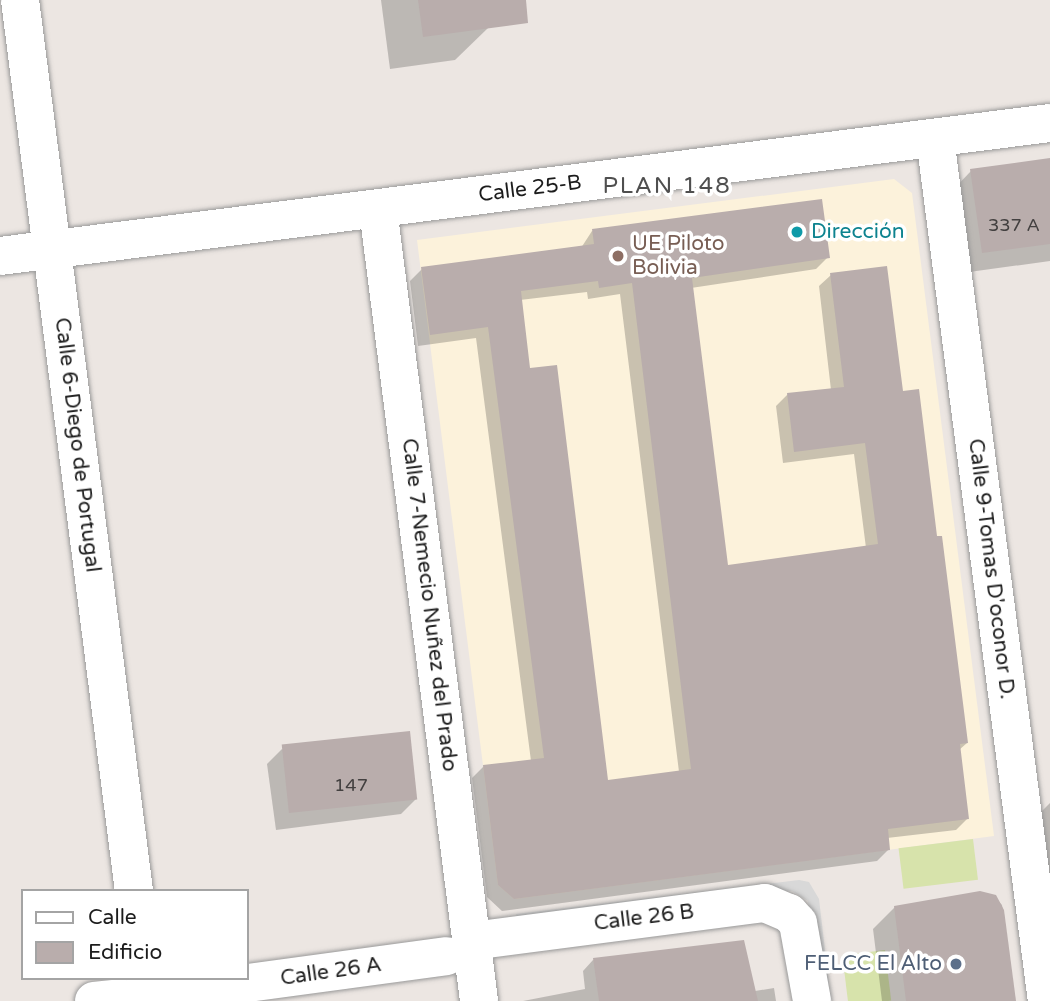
<!DOCTYPE html>
<meta charset="utf-8">
<style>
body{margin:0}
#map{position:relative;width:1050px;height:1001px;overflow:hidden;background:#ece6e2;font-family:"Varela Round",sans-serif}
div>[style]{position:absolute}
.education>*{inset:0;background:#fcf2db}
.grass>*{inset:0;background:#d7e3ab;transform-origin:0 0}
.parking>*{inset:0;background:#d8d8d8}
.shadow>*{inset:0;background:#0003}
.building>*{inset:0;background:#b9adac;transform-origin:0 0}
.roads{filter:drop-shadow(0 0 2px #999) drop-shadow(0 0 2px #999)}
.minor>*{height:38px;margin:-19px;padding:0 19px;transform-origin:19px;border-radius:19px;background:#fff}
.dots>*{width:19px;height:19px;translate:-50% -50%;box-sizing:border-box;border:4px solid #fff;border-radius:50%}
span{translate:-50% -50%;white-space:nowrap;text-align:center;line-height:1.15;-webkit-text-stroke:7px #fff;paint-order:stroke}
.number-label{font-size:18px;color:#434040}
.number-label span{-webkit-text-stroke-width:0}
.street-label{font-size:21px;color:#1c1c1c}
.culture-label{font-size:21px;color:#0d838f}
.left{translate:0 -50%;text-align:left}
.education-label{font-size:21px;color:#785e54}
.service-label{font-size:21px;color:#4e5e75}
.right{translate:-100% -50%;text-align:right}
.neighbourhood-label{font-size:23px;color:#4f4f4f;letter-spacing:2px}
.legend{position:absolute;left:21px;top:889px;width:228px;height:91px;box-sizing:border-box;background:#fff;border:2px solid #a4a4a4;margin:0;padding:9px 12px;list-style:none;font-size:21px;color:#1c1c1c}
.legend li{display:flex;align-items:center;gap:14px;height:35px}
.legend b{width:35px;border:2px solid #a4a4a4}
</style>
<div id="map">
<div class="education">
<div style="clip-path:polygon(894px 179px,912px 193px,994px 836px,514px 899px,498px 885px,417px 240px)"></div>
</div>
<div class="grass">
<div style="left:973px;top:839px;width:41px;height:75px;rotate:83deg"></div>
<div style="left:885px;top:950px;width:51px;height:43px;rotate:83deg"></div>
</div>
<div class="parking">
<div style="clip-path:polygon(799px 880px,809px 882px,819px 899px,831px 1001px,821px 1001px,808px 901px,792px 891px,518px 925px,516px 914px)"></div>
</div>
<div class="shadow">
<div style="clip-path:polygon(381px 0,485px 0,488px 28px,455px 60px,390px 69px)"></div>
<div style="clip-path:polygon(1050px 160px,1050px 261px,962px 273px,951px 192px,971px 171px)"></div>
<div style="clip-path:polygon(evenodd,592px 231px,828px 257px,816px 269px,691px 288px,727px 567px,866px 548px,854px 454px,783px 463px,776px 406px,788px 394px,831px 390px,819px 286px,831px 275px,901px 393px,936px 538px,967px 743px,959px 750px,968px 818px,956px 830px,887px 838px,889px 849px,877px 861px,502px 911px,487px 897px,472px 778px,484px 766px,531px 761px,476px 338px,418px 346px,410px 281px,422px 269px,581px 248px,592px 231px,587px 292px,588px 299px,620px 294px,679px 772px,607px 782px,528px 370px,520px 300px,587px 292px)"></div>
<div style="clip-path:polygon(282px 749px,416px 799px,401px 814px,276px 830px,267px 764px)"></div>
<div style="clip-path:polygon(1050px 803px,1050px 880px,1037px 816px)"></div>
<div style="clip-path:polygon(995px 897px,1002px 905px,1014px 1001px,882px 1001px,873px 929px,895px 907px)"></div>
<div style="clip-path:polygon(593px 960px,755px 991px,774px 988px,776px 1001px,523px 1001px,585px 989px,583px 971px)"></div>
</div>
<div class="building">
<div style="clip-path:polygon(418px 0,526px 0,528px 23px,423px 37px)"></div>
<div style="clip-path:polygon(1050px 158px,1050px 244px,982px 253px,970px 169px)"></div>
<div style="clip-path:polygon(evenodd,822px 199px,830px 258px,692px 278px,728px 565px,878px 544px,865px 443px,794px 452px,787px 393px,844px 387px,830px 273px,887px 266px,903px 391px,919px 389px,937px 536px,942px 536px,968px 743px,960px 744px,969px 819px,888px 829px,890px 850px,514px 899px,498px 885px,483px 765px,544px 758px,488px 327px,430px 335px,421px 267px,594px 244px,592px 229px,822px 199px,598px 281px,599px 288px,632px 283px,691px 769px,608px 780px,557px 365px,530px 368px,521px 291px,598px 281px)"></div>
<div style="left:410px;top:731px;width:69px;height:129px;rotate:84deg"></div>
<div style="clip-path:polygon(980px 891px,996px 895px,1004px 910px,1016px 1001px,906px 1001px,894px 906px)"></div>
<div style="clip-path:polygon(744px 940px,758px 1001px,599px 1001px,593px 958px)"></div>
</div>
<div class="roads">
<div class="minor">
<div style="left:20px;top:0;width:898px;rotate:82.71deg"></div>
<div style="left:935px;top:138px;width:870px;rotate:82.61deg"></div>
<div style="left:378px;top:209px;width:798px;rotate:82.73deg"></div>
<div style="left:0;top:256px;width:1058px;rotate:-7.22deg"></div>
<div style="left:472px;top:941px;width:295px;rotate:-7.4deg"></div>
<div style="left:765px;top:903px;width:26px;rotate:23deg"></div>
<div style="left:789px;top:913px;width:13px;rotate:48deg"></div>
<div style="left:798px;top:923px;width:79px;rotate:79.8deg"></div>
<div style="left:145px;top:978px;width:23px;rotate:83deg"></div>
<div style="left:174px;top:993px;width:275px;rotate:-7.7deg"></div>
<div style="left:94px;top:1001px;width:27px;rotate:-6deg"></div>
</div>
</div>
<div class="dots">
<div style="left:797px;top:232px;background:#0f9aa8"></div>
<div style="left:618px;top:256px;background:#8d6e63"></div>
<div style="left:956px;top:964px;background:#5c6f8a"></div>
</div>
<div class="number-label">
<span style="left:1014px;top:225px">337 A</span>
<span style="left:351px;top:785px">147</span>
</div>
<div class="street-label">
<span style="left:530px;top:189px;rotate:-7deg">Calle 25-B</span>
<span style="left:77px;top:445px;rotate:83deg">Calle 6-Diego de Portugal</span>
<span style="left:991px;top:569px;rotate:83deg">Calle 9-Tomas D'oconor D.</span>
<span style="left:429px;top:605px;rotate:83deg">Calle 7-Nemecio Nuñez del Prado</span>
<span style="left:644px;top:918px;rotate:-7deg">Calle 26 B</span>
<span style="left:331px;top:972px;rotate:-8deg">Calle 26 A</span>
</div>
<div class="culture-label">
<span class="left" style="left:811px;top:232px">Dirección</span>
</div>
<div class="education-label">
<span class="left" style="left:632px;top:256px">UE Piloto<br>Bolivia</span>
</div>
<div class="service-label">
<span class="right" style="left:942px;top:964px">FELCC El Alto</span>
</div>
<div class="neighbourhood-label">
<span style="left:667px;top:186px">PLAN 148</span>
</div>
<ul class="legend">
<li><b style="height:9px;background:#fff"></b>Calle</li>
<li><b style="height:19px;background:#b9adac"></b>Edificio</li>
</ul>
</div>
